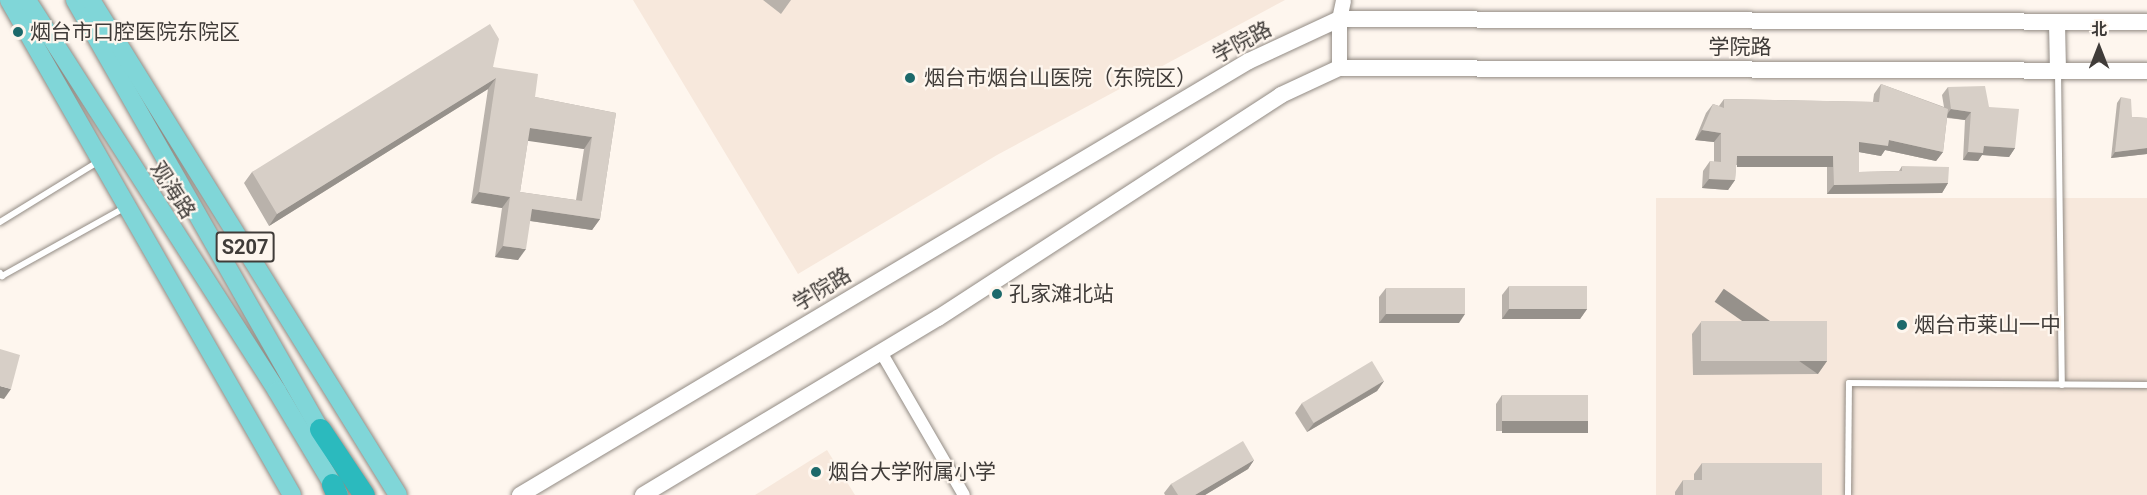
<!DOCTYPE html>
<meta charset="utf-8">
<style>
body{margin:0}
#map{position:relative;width:2147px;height:495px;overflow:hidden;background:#fef6ee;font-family:Roboto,"Noto Sans SC",sans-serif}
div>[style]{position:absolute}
.built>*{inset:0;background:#f7e8dc;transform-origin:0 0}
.roads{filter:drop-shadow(0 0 2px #928b84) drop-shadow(0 0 2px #928b84)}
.service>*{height:6px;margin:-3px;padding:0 3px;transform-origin:3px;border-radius:3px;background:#fff}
.minor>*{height:12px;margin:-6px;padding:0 6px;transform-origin:6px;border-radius:6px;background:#fff}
.tertiary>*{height:15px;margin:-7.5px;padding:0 7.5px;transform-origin:7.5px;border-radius:7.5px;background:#fff}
.secondary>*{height:16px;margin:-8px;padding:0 8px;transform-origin:8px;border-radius:8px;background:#fff}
.primary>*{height:18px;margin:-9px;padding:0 9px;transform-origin:9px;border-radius:9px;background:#80d6d8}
.motorway>*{height:21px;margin:-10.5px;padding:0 10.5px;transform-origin:10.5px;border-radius:10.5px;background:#2bbabe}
.wall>*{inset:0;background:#b9b2ab}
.shaded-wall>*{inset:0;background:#96918b;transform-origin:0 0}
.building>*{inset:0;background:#d7cfc7;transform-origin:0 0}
.dots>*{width:16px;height:16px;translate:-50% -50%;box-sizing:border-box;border:3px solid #fef6ee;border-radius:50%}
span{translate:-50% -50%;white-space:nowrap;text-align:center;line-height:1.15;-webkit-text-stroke:4.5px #fef6ee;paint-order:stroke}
.shield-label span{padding:2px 4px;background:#fef6ee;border:2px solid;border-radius:4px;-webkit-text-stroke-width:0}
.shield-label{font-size:20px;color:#403c39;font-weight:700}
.poi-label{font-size:21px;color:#403c39}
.left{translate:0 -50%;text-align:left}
.street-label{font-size:21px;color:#403c39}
.north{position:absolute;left:2069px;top:18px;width:60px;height:60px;-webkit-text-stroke:4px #fef6ee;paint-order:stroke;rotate:0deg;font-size:16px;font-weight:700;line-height:24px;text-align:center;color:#403c39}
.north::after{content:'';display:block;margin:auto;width:21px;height:27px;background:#403c39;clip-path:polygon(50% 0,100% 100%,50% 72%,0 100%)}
</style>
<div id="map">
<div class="built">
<div style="clip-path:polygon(633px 0,1285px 0,997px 155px,798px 274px)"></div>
<div style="left:2147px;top:198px;width:297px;height:491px;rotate:90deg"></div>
<div style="clip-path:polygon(827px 450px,855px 495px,755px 495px)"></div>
</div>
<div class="roads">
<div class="service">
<div style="left:2058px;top:71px;width:314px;rotate:89.3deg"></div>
<div style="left:0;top:222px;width:116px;rotate:-31.6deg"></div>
<div style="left:0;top:273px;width:4px;rotate:56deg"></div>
<div style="left:2px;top:276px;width:142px;rotate:-29.1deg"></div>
<div style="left:1848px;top:495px;width:112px;rotate:-89.5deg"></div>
<div style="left:1849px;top:383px;width:298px;rotate:0.4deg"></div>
</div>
<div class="minor">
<div style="left:881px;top:352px;width:165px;rotate:59.9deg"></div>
</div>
<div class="tertiary">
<div style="left:1339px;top:68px;width:49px;rotate:-90deg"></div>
<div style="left:1339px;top:19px;width:19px;rotate:-78deg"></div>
</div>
<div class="secondary">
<div style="left:2057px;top:23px;width:47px;rotate:88.8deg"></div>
<div style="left:520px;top:495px;width:848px;rotate:-30.77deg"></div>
<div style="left:1249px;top:61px;width:99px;rotate:-25deg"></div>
<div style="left:1339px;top:19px;width:808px;rotate:0.21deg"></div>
<div style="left:643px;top:495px;width:344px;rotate:-31deg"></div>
<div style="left:938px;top:318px;width:409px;rotate:-33deg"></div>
<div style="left:1281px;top:95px;width:64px;rotate:-25deg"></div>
<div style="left:1339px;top:68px;width:808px;rotate:0.21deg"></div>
</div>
<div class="primary">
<div style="left:9px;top:0;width:570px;rotate:60.24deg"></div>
<div style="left:27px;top:0;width:464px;rotate:57.4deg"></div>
<div style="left:277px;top:391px;width:121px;rotate:59.2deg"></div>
<div style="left:75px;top:0;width:507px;rotate:60.3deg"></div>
<div style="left:91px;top:0;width:582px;rotate:58.19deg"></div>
</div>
<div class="motorway">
<div style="left:320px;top:429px;width:79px;rotate:56.3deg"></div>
<div style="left:332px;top:484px;width:12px;rotate:66deg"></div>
</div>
</div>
<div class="wall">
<div style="clip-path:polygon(763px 0,791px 0,781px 14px)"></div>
<div style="clip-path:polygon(evenodd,493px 67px,535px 97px,616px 113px,600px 219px,592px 230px,530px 221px,518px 260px,495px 257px,502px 208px,471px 203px,488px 89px,269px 226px,244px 183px,252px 172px,493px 67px,528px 140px,584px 149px,576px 200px,520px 192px,528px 140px)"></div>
<div style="clip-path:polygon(1881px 84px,1944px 107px,1942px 95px,1948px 87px,1989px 107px,2015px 148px,2009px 157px,1982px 155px,1978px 161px,1963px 160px,1965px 120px,1947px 118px,1943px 152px,1936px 161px,1885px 150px,1881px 156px,1859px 152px,1859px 172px,1899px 171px,1902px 166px,1948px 183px,1942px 193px,1827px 194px,1827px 165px,1736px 165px,1735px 180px,1728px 190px,1702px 188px,1703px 171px,1710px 161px,1714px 162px,1714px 142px,1695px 140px,1706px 113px,1713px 104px,1719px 106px,1724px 99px,1873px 102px,1874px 94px)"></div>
<div style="clip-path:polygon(2121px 97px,2132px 117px,2147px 118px,2147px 154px,2111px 158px,2117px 103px)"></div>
<div style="clip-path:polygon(1509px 286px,1587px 309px,1580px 319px,1502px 319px,1502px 295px)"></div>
<div style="clip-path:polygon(1386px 288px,1459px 323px,1379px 323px,1379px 297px)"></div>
<div style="clip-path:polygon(1701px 322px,1827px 361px,1818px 374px,1693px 375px,1692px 334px)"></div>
<div style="clip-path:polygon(1384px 381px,1377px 391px,1307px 432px,1295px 413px,1302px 403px)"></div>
<div style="clip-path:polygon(1502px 395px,1588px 421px,1582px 431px,1496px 431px,1496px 404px)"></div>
<div style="clip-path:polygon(1254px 460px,1248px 469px,1205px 495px,1165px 495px,1164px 493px,1171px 484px)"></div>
<div style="clip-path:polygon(1702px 463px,1822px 495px,1675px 495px,1675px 492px,1683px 480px,1694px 480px,1694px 474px)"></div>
</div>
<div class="shaded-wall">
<div style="clip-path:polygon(496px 78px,488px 89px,269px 226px,277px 214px)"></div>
<div style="clip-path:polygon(1951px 109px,1971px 112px,1965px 120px,1945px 117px)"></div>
<div style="clip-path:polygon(530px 128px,592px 137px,584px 149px,522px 140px)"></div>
<div style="clip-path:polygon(1702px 130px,1721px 133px,1714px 142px,1695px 140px)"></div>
<div style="clip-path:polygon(1889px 140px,1943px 152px,1936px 161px,1885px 150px,1881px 156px,1853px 151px,1859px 142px)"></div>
<div style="clip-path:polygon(1984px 146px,2015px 148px,2009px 157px,1982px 155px,1978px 161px,1963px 160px,1968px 152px)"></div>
<div style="clip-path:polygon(2147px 148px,2147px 154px,2111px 158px,2115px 152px)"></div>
<div style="left:1737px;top:156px;width:96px;height:11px"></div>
<div style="clip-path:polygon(1709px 179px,1735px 180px,1728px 190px,1702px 188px)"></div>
<div style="clip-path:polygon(1948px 183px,1942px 193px,1827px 194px,1834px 185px)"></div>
<div style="clip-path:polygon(479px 192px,510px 197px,502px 208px,471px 203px)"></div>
<div style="clip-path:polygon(532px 209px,600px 219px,592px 230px,524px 220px)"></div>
<div style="clip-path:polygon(503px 246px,526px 249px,518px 260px,495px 257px)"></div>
<div style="clip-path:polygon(1509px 309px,1587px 309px,1580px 319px,1502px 319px)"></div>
<div style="clip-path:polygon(1386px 314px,1465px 314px,1459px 323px,1379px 323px)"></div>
<div style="left:1827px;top:361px;width:16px;height:126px;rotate:125deg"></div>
<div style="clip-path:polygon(1384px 381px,1377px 391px,1307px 432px,1314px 423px)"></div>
<div style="clip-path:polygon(0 386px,11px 389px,4px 399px,0 398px)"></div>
<div style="left:1502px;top:421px;width:86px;height:12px"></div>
<div style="clip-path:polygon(1254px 460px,1248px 469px,1205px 495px,1195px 495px)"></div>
</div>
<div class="building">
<div style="clip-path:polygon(evenodd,490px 24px,499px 39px,493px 67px,538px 74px,535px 97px,616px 113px,600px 219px,532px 209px,526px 249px,503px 246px,510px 197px,479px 192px,496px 78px,277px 214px,252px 172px,490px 24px,530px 128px,592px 137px,582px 201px,520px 192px,530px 128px)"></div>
<div style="clip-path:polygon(1881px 84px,1948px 109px,1943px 152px,1889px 140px,1888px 146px,1859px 142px,1859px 172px,1902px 171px,1902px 166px,1949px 167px,1948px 183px,1834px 185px,1833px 156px,1737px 156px,1735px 180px,1709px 179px,1710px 161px,1721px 162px,1721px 133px,1702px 130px,1713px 104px,1724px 108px,1724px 99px,1879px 102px)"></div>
<div style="clip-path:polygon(1985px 86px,1989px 107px,2019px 109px,2015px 148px,1984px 146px,1983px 153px,1968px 152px,1971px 112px,1951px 109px,1948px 87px)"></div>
<div style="clip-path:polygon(2121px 97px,2131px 99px,2132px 117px,2147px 118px,2147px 148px,2115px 152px)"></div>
<div style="left:1509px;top:286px;width:78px;height:23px"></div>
<div style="left:1386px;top:288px;width:79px;height:26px"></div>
<div style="left:1827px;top:321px;width:40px;height:126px;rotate:90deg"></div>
<div style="clip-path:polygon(0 349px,20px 355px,11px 389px,0 386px)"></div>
<div style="left:1372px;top:361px;width:23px;height:82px;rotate:59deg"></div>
<div style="left:1502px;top:395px;width:86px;height:26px"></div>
<div style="clip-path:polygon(1243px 441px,1254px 460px,1195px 495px,1178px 495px,1171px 484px)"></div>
<div style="clip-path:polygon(1702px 463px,1822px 463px,1822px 495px,1683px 495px,1683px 480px,1702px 480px)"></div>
</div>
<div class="dots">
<div style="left:18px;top:32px;background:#1c696b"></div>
<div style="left:910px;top:78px;background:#1c696b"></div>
<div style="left:997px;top:294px;background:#1c696b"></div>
<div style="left:1902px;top:325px;background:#1c696b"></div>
<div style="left:816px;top:472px;background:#1c696b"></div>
</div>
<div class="shield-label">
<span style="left:245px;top:247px">S207</span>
</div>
<div class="poi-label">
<span class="left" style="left:30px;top:32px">烟台市口腔医院东院区</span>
<span class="left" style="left:924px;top:78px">烟台市烟台山医院（东院区）</span>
<span class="left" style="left:1009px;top:294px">孔家滩北站</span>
<span class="left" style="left:1914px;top:325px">烟台市莱山一中</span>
<span class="left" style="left:828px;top:472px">烟台大学附属小学</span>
</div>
<div class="street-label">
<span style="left:1242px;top:42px;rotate:-28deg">学院路</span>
<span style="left:1740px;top:47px">学院路</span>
<span style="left:173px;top:190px;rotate:57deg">观海路</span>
<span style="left:822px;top:289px;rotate:-31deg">学院路</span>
</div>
<div class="north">北</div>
</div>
